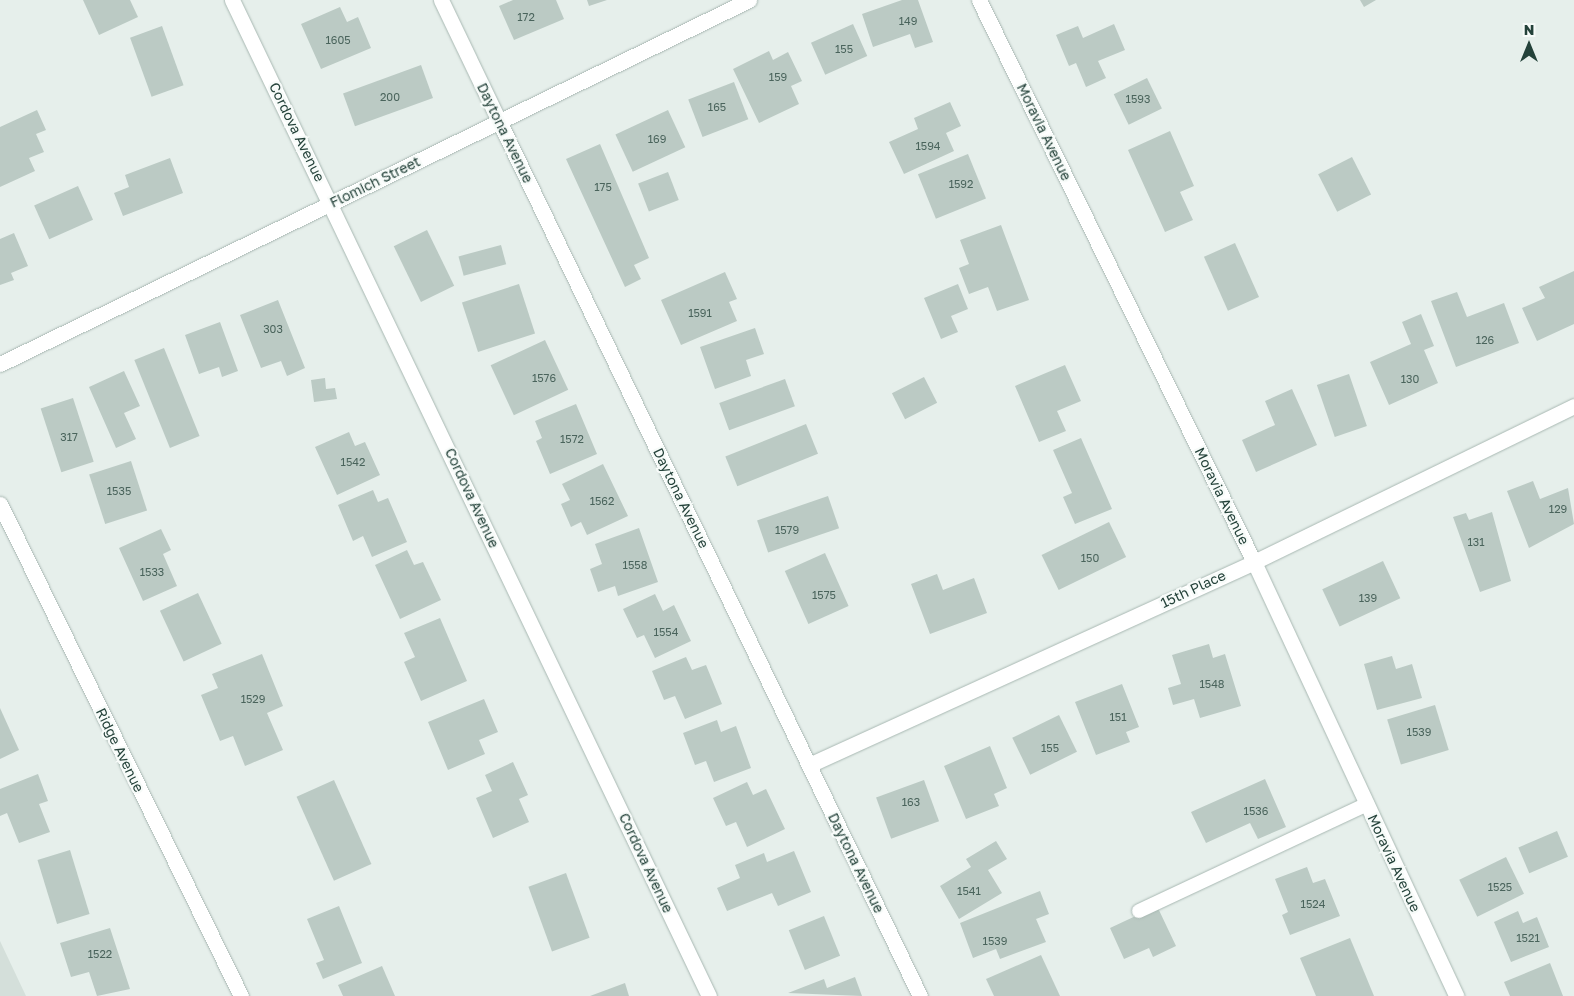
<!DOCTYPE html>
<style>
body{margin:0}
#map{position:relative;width:1574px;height:996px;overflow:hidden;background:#e6efeb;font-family:"Golos Text",sans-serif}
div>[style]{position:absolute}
.built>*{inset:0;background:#d4dfda}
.building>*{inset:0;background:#bbcac4;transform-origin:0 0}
.roads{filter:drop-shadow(0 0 1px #a8b8b2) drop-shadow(0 0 1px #a8b8b2)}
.lane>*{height:14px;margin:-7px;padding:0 7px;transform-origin:7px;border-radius:7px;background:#fff}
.street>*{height:15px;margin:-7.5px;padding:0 7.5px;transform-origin:7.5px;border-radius:7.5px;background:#fff}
.secondary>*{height:15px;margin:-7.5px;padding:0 7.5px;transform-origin:7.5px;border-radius:7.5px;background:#fff}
span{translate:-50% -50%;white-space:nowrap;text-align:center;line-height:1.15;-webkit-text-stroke:4.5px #f7fbf9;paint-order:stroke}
.number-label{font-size:11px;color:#4a645c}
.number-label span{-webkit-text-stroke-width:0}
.street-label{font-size:14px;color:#24423a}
.north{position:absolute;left:1504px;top:20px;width:50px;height:50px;-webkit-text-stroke:4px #f7fbf9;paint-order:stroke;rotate:0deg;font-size:14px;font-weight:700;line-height:20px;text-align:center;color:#24423a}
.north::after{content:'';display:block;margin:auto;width:18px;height:22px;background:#24423a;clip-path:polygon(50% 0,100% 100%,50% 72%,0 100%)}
</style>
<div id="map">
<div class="built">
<div style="clip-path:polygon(0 941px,26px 996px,0 996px)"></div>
</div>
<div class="building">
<div style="clip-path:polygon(83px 0,130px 0,138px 17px,99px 35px)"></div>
<div style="clip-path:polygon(513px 0,556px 0,564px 19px,514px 40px,499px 6px)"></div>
<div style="clip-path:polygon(587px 0,607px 0,589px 6px)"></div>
<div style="clip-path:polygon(902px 0,918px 0,933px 42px,915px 48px,910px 34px,873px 47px,862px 14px)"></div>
<div style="clip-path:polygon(1360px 0,1376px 0,1364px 7px)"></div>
<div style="clip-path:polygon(340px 7px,347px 22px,358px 17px,371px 48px,321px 69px,301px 24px)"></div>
<div style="left:853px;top:24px;width:35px;height:46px;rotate:66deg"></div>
<div style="clip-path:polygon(1114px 24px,1125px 50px,1098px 61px,1106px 78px,1086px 87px,1076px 63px,1069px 66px,1056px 35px,1078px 26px,1083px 38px)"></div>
<div style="left:162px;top:26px;width:63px;height:34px;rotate:70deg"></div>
<div style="clip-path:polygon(769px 51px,773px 60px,788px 52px,802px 81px,791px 86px,799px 104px,759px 123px,733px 69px)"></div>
<div style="left:421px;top:65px;width:35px;height:83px;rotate:70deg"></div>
<div style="left:1147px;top:78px;width:34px;height:37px;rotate:64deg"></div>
<div style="left:734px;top:82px;width:40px;height:49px;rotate:69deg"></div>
<div style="clip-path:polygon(950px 102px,961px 126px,946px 133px,954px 151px,904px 174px,889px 142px,918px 129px,914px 118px)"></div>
<div style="clip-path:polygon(37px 110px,46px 130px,36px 134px,44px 152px,29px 158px,35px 171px,0 187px,0 127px)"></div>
<div style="left:668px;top:110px;width:41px;height:58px;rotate:65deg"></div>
<div style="clip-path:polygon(1170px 131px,1194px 186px,1180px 192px,1193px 220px,1165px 232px,1128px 150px)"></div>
<div style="clip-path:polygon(600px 144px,649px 258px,634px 265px,641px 279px,625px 287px,566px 159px)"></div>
<div style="left:968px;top:154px;width:48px;height:54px;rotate:68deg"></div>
<div style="left:1352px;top:157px;width:42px;height:38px;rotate:63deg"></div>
<div style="clip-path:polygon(170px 158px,183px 193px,123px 216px,114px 193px,129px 187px,125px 175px)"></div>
<div style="left:668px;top:172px;width:30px;height:32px;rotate:69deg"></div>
<div style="left:78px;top:186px;width:37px;height:48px;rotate:66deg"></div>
<div style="clip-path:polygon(1001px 225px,1029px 300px,997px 311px,988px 287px,969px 294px,959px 268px,969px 264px,960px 240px)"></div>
<div style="left:427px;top:230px;width:62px;height:37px;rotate:64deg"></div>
<div style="clip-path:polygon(14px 233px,28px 266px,11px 273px,14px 280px,0 285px,0 239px)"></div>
<div style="left:1235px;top:243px;width:59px;height:34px;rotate:66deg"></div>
<div style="left:501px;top:245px;width:20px;height:44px;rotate:75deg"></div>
<div style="clip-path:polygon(1574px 271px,1574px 324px,1537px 341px,1522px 308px,1545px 298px,1539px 287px)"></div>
<div style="clip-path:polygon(725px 272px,737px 299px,729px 302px,737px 321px,681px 345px,661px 300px)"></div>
<div style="left:519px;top:284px;width:52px;height:60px;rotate:72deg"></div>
<div style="clip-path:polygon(958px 284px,968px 309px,951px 316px,958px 332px,941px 339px,924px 298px)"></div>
<div style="clip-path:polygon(1457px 292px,1467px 317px,1504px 303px,1519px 343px,1456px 367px,1431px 301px)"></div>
<div style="clip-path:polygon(278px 300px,305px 368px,287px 376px,281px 361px,261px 368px,240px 315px)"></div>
<div style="clip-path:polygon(1421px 314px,1434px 346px,1424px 350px,1438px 383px,1389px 405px,1370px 362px,1411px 344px,1402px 322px)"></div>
<div style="clip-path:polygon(220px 322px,238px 371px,222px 377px,219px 367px,199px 374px,185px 335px)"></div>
<div style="clip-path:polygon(755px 328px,764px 354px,746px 360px,751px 376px,715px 389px,700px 347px)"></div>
<div style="left:545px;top:340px;width:55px;height:60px;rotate:65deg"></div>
<div style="left:164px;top:348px;width:95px;height:32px;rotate:68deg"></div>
<div style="clip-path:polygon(1065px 365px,1081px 401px,1057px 411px,1066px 431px,1039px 442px,1015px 386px)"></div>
<div style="clip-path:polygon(124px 371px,140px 406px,124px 413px,136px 439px,116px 448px,89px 387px)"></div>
<div style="left:1349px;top:374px;width:55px;height:34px;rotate:71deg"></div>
<div style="left:924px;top:377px;width:29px;height:36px;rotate:63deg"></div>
<div style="clip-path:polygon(325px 378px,326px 389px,335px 388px,337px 399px,314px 402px,311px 380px)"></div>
<div style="left:785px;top:379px;width:29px;height:70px;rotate:70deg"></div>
<div style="clip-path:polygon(1292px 389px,1317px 445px,1256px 472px,1242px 440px,1275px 425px,1265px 401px)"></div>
<div style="left:73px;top:398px;width:67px;height:34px;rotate:72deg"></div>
<div style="clip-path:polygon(576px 404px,597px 454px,550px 474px,536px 441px,542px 438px,535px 421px)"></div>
<div style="left:806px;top:424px;width:32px;height:87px;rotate:68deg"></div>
<div style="clip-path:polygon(349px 432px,355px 446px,365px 442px,380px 475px,337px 495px,315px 447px)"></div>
<div style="clip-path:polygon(1081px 438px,1112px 509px,1075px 524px,1063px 497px,1072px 493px,1053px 450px)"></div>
<div style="left:131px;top:461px;width:52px;height:44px;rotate:72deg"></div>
<div style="clip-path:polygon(603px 464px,628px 516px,587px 535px,581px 522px,571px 527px,561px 504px,570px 500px,562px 484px)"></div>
<div style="clip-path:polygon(1533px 481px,1540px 499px,1568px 488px,1574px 524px,1529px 548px,1507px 491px)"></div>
<div style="clip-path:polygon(373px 490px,378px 502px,388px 498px,407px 542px,372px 557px,363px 536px,353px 541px,338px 505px)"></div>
<div style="left:828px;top:496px;width:34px;height:75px;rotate:71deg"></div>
<div style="clip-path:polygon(1492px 512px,1511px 581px,1480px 592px,1453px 517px,1466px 513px,1469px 520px)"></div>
<div style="left:1109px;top:522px;width:39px;height:75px;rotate:64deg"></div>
<div style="clip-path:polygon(639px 528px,658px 582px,618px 596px,615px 586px,598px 592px,590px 569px,602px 564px,595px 544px)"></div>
<div style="clip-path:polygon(161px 529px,171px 550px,163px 554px,177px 586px,143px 601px,119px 548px)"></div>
<div style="clip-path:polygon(407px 550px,414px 565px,423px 562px,441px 600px,400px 619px,375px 565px)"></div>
<div style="left:825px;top:553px;width:58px;height:44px;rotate:66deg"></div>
<div style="left:1383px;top:561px;width:41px;height:67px;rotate:65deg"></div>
<div style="clip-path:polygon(937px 574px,943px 590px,974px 578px,987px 613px,930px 634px,911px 584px)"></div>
<div style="left:198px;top:593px;width:56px;height:42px;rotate:65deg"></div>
<div style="clip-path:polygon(655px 594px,663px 611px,674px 605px,691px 641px,655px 658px,644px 635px,637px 638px,623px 609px)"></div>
<div style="clip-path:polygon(440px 618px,467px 681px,421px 701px,404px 662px,415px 657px,404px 633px)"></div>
<div style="clip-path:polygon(1209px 644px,1213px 658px,1225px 654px,1241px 706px,1200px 718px,1194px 699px,1173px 705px,1168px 688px,1181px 684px,1172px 655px)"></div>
<div style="clip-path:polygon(262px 654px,283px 706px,267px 713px,283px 750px,245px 766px,233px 736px,220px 741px,201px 695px,218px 688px,212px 674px)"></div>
<div style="clip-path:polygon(1392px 656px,1396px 669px,1412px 664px,1422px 698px,1377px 710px,1364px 664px)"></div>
<div style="clip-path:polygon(686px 657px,692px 670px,706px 665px,722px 704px,685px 719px,675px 696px,664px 700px,652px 671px)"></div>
<div style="clip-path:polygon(1122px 684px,1139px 727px,1126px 732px,1130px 742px,1096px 755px,1075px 702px)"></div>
<div style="clip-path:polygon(484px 699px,498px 732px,479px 740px,485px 754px,448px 770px,428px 722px)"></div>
<div style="left:1435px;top:705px;width:47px;height:50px;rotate:73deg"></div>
<div style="clip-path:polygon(0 708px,19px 750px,0 759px)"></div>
<div style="left:1059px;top:715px;width:41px;height:52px;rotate:64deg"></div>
<div style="clip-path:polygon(717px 720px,721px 732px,736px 726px,751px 768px,714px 782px,706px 761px,695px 765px,683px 733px)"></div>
<div style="clip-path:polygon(990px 746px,1007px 788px,994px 794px,999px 806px,966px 819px,944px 766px)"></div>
<div style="clip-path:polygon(513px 762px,528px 795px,519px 799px,529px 822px,493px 838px,476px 798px,492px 791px,485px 775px)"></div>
<div style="clip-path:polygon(38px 774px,48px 801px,39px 804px,50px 832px,19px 843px,7px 813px,0 816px,0 789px)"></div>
<div style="clip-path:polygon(1265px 779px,1286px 827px,1258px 839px,1250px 823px,1206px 843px,1191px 812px)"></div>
<div style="left:334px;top:780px;width:92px;height:41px;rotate:66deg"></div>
<div style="left:924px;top:780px;width:44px;height:51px;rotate:70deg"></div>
<div style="clip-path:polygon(747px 782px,753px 795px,766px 789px,785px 829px,747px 847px,736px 822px,726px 826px,713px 798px)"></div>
<div style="left:1557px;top:831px;width:28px;height:42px;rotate:67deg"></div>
<div style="clip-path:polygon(996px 841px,1007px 859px,988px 870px,1002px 893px,959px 919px,940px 886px,971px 867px,966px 859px)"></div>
<div style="left:70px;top:850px;width:67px;height:34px;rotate:73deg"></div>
<div style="clip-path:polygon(794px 851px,811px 892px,778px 906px,772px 893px,727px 911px,717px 888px,740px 878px,735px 865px,764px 853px,767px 862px)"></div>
<div style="left:1506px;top:857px;width:41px;height:52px;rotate:64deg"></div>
<div style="clip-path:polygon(1307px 867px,1313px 883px,1325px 879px,1340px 916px,1290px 935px,1282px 915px,1288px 912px,1275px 879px)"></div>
<div style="left:566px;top:873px;width:69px;height:40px;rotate:70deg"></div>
<div style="clip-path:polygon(1040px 891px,1049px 914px,1036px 919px,1046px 942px,1000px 959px,996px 949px,973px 958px,960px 923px)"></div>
<div style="clip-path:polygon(339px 906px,362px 963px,323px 979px,316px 963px,324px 960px,307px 919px)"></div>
<div style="clip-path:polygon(1157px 906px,1176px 946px,1153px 957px,1149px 948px,1124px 959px,1110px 928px)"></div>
<div style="clip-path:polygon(1518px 911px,1523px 923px,1537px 917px,1549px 947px,1511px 962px,1494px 922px)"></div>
<div style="left:824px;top:916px;width:43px;height:38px;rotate:68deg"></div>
<div style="clip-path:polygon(110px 928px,130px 989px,97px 996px,89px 972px,71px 977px,60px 943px)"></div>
<div style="clip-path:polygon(1350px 938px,1374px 996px,1316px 996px,1300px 958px)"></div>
<div style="clip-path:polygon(1041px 955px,1060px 996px,994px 996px,986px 979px)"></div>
<div style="clip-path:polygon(1550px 963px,1563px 996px,1510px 996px,1504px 982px)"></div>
<div style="clip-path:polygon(382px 966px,395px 996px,343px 996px,338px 985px)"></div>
<div style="clip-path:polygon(855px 977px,862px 996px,788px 993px,824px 979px,827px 988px)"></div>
<div style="clip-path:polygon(625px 983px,629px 996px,590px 996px)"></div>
</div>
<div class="roads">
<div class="lane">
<div style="left:1139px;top:911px;width:252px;rotate:-25.1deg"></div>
</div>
<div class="street">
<div style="left:232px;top:0;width:1104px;rotate:64.41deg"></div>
<div style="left:441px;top:0;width:134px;rotate:64.4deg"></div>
<div style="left:979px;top:0;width:626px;rotate:63.93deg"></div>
<div style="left:1254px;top:562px;width:479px;rotate:65deg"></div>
<div style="left:0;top:504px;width:548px;rotate:63.9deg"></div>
<div style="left:809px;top:765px;width:489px;rotate:-24.5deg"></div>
<div style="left:1254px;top:562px;width:356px;rotate:-26deg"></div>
</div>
<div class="secondary">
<div style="left:499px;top:121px;width:971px;rotate:64.31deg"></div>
<div style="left:0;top:364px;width:833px;rotate:-25.92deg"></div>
</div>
</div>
<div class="number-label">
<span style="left:526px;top:17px">172</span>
<span style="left:908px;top:21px">149</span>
<span style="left:338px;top:40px">1605</span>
<span style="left:844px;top:49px">155</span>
<span style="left:778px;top:77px">159</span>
<span style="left:390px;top:97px">200</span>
<span style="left:1138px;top:99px">1593</span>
<span style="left:717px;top:107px">165</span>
<span style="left:657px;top:139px">169</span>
<span style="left:928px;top:146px">1594</span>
<span style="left:961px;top:184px">1592</span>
<span style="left:603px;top:187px">175</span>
<span style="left:700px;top:313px">1591</span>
<span style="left:273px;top:329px">303</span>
<span style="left:1485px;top:340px">126</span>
<span style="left:544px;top:378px">1576</span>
<span style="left:1410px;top:379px">130</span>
<span style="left:69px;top:437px">317</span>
<span style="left:572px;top:439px">1572</span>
<span style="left:353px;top:462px">1542</span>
<span style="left:119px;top:491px">1535</span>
<span style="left:602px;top:501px">1562</span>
<span style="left:1558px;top:509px">129</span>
<span style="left:787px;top:530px">1579</span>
<span style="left:1476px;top:542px">131</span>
<span style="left:1090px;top:558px">150</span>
<span style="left:635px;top:565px">1558</span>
<span style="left:152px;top:572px">1533</span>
<span style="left:824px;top:595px">1575</span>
<span style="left:1368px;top:598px">139</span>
<span style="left:666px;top:632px">1554</span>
<span style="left:1212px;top:684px">1548</span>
<span style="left:253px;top:699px">1529</span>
<span style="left:1118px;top:717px">151</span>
<span style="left:1419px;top:732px">1539</span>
<span style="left:1050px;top:748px">155</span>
<span style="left:911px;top:802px">163</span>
<span style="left:1256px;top:811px">1536</span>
<span style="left:1500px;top:887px">1525</span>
<span style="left:969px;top:891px">1541</span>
<span style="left:1313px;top:904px">1524</span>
<span style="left:1528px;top:938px">1521</span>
<span style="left:995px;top:941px">1539</span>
<span style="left:100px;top:954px">1522</span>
</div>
<div class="street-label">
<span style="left:297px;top:132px;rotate:64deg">Cordova Avenue</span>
<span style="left:1044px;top:132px;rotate:64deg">Moravia Avenue</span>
<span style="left:505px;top:133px;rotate:64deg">Daytona Avenue</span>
<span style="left:375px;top:182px;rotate:-26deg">Flomich Street</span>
<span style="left:1222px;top:496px;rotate:64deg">Moravia Avenue</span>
<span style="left:472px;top:498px;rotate:65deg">Cordova Avenue</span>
<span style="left:681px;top:498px;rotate:64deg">Daytona Avenue</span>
<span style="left:1193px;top:589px;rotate:-25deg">15th Place</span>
<span style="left:120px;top:750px;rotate:64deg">Ridge Avenue</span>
<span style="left:646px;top:863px;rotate:65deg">Cordova Avenue</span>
<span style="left:856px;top:863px;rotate:64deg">Daytona Avenue</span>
<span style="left:1394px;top:863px;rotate:65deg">Moravia Avenue</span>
</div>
<div class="north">N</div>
</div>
